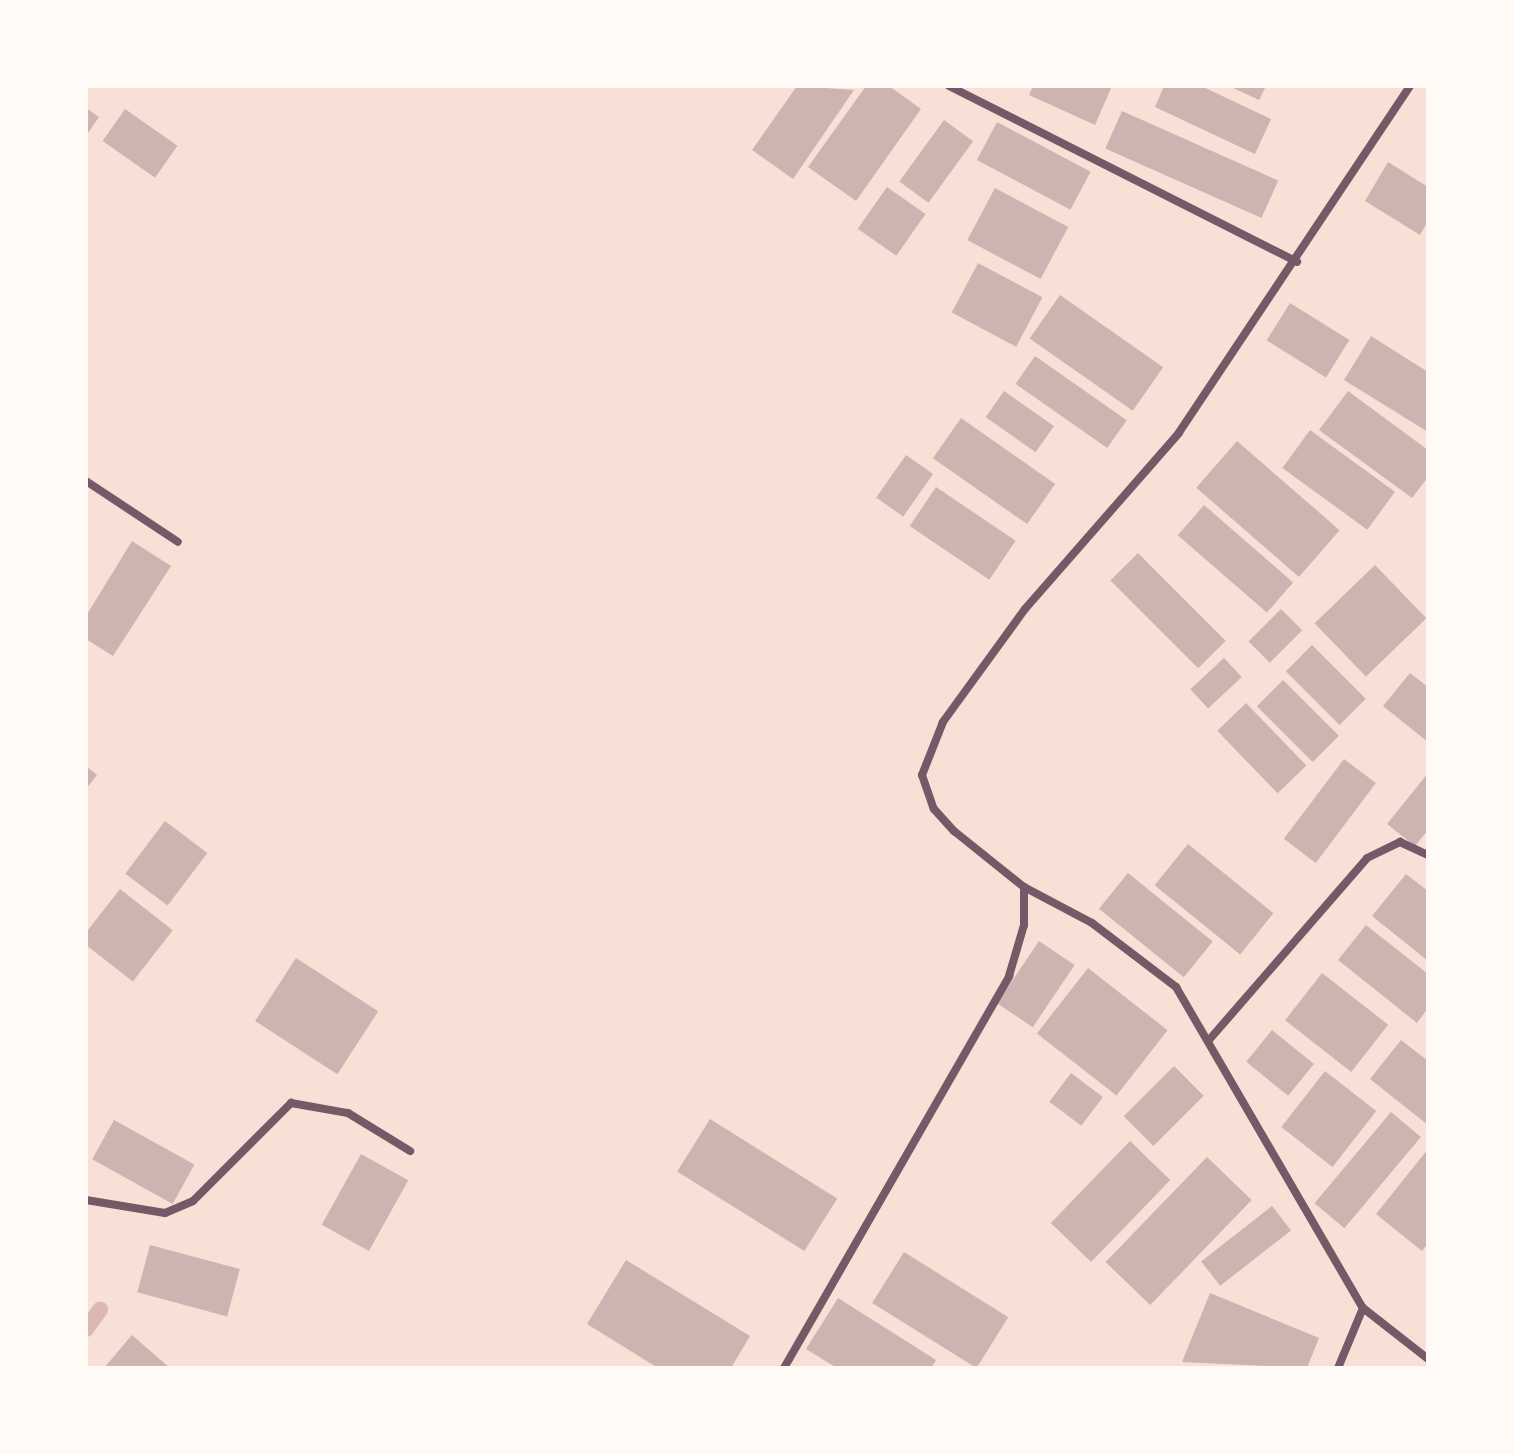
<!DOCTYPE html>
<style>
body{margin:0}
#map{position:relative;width:1514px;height:1454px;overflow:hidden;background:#f7e1d7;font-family:Georgia,serif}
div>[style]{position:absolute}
.stream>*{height:16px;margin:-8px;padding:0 8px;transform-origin:8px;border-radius:8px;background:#dcb8b0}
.building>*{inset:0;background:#ccb4b1;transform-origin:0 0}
.minor>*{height:8px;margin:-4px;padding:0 4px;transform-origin:4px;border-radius:4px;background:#755966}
span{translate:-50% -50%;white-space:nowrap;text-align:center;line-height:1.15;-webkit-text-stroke:8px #fffaf5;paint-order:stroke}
.frame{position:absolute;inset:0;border:88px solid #fffaf5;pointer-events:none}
</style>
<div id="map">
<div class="stream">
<div style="left:86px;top:1329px;width:24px;rotate:-54deg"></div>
</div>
<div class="building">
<div style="clip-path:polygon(797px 86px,854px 90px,793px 179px,752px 150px)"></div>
<div style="clip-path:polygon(866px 86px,889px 86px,921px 109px,856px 201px,808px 167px)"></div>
<div style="clip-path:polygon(1033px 86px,1112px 86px,1095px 125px,1029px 95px)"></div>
<div style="clip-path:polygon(1164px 86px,1201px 86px,1271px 119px,1255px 154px,1155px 107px)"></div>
<div style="clip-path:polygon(1229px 86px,1266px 86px,1259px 100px)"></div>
<div style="clip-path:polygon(86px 108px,99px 117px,86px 136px)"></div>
<div style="left:125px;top:109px;width:64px;height:39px;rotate:35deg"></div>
<div style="left:1122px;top:111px;width:171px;height:41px;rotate:24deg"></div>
<div style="left:944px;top:120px;width:36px;height:76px;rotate:36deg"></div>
<div style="left:997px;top:122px;width:106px;height:43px;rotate:28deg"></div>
<div style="clip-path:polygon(1388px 162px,1428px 187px,1428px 221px,1420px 235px,1365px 201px)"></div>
<div style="left:887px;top:187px;width:47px;height:51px;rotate:35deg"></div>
<div style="left:995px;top:188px;width:83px;height:59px;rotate:28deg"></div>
<div style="left:978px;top:263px;width:73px;height:56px;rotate:28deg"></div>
<div style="left:1060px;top:295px;width:126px;height:53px;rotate:35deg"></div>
<div style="left:1290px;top:303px;width:70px;height:44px;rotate:32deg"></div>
<div style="clip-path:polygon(1371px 336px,1428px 372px,1428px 432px,1344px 380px)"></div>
<div style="left:1035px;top:356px;width:112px;height:34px;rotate:35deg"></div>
<div style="left:1004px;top:391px;width:61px;height:32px;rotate:35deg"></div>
<div style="clip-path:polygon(1348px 391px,1428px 450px,1428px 477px,1412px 498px,1319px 430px)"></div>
<div style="left:961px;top:418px;width:115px;height:49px;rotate:35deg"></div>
<div style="left:1310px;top:430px;width:105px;height:47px;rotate:36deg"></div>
<div style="left:1237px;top:441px;width:136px;height:62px;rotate:41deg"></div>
<div style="left:906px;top:455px;width:33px;height:52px;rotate:35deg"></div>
<div style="left:936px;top:487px;width:96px;height:47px;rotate:34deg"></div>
<div style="left:1204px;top:505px;width:118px;height:40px;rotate:41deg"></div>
<div style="clip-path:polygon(132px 541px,171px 566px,113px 656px,86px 639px,86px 616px)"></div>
<div style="left:1138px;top:553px;width:124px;height:39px;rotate:45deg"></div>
<div style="left:1375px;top:565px;width:74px;height:84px;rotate:46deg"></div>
<div style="left:1281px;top:609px;width:30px;height:46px;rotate:45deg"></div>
<div style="left:1312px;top:645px;width:76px;height:37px;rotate:45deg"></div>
<div style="left:1224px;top:658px;width:26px;height:46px;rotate:47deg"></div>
<div style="clip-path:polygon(1410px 673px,1428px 687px,1428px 742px,1383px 706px)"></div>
<div style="left:1283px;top:680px;width:79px;height:37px;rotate:45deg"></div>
<div style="left:1246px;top:703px;width:87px;height:40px;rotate:46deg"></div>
<div style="left:1344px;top:759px;width:40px;height:100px;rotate:37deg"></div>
<div style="clip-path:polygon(86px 766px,97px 775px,86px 789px)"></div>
<div style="clip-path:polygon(1428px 773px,1428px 830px,1415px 846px,1387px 824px)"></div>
<div style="left:165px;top:821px;width:53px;height:66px;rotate:37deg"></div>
<div style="left:1188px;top:844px;width:110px;height:53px;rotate:39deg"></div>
<div style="left:1128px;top:873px;width:109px;height:46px;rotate:39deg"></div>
<div style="clip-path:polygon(1406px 874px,1428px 891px,1428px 961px,1372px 916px)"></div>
<div style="left:120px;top:889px;width:67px;height:65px;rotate:38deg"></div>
<div style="clip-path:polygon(1366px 925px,1428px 974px,1428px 1008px,1417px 1023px,1338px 960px)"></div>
<div style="left:1039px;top:941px;width:43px;height:75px;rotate:34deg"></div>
<div style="left:296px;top:958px;width:98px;height:75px;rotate:33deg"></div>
<div style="left:1088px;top:968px;width:101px;height:83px;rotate:38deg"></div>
<div style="left:1322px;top:973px;width:84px;height:60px;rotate:38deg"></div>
<div style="left:1272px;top:1030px;width:54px;height:41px;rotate:39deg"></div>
<div style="clip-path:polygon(1401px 1040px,1428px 1061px,1428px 1125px,1370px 1079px)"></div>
<div style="left:1174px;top:1066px;width:42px;height:71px;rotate:45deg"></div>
<div style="left:1325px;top:1071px;width:65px;height:71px;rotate:38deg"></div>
<div style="left:1071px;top:1073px;width:40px;height:36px;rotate:37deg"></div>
<div style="left:1391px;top:1112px;width:39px;height:119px;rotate:40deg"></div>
<div style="left:710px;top:1119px;width:150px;height:62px;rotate:32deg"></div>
<div style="left:114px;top:1120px;width:92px;height:45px;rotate:29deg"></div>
<div style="left:1130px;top:1141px;width:56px;height:114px;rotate:44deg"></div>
<div style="clip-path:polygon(1428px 1149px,1428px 1243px,1422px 1251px,1376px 1214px)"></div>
<div style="left:361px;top:1154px;width:54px;height:81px;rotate:29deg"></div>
<div style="left:1207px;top:1157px;width:62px;height:146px;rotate:44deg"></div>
<div style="left:1272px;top:1206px;width:31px;height:90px;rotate:52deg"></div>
<div style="left:150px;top:1245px;width:93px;height:49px;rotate:15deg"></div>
<div style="left:904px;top:1252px;width:123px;height:60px;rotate:32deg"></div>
<div style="clip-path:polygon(626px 1260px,750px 1336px,731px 1368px,658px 1368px,587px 1324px)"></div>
<div style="clip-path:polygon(1210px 1293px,1319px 1338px,1307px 1368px,1182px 1362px)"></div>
<div style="clip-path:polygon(838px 1298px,936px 1360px,931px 1368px,837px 1368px,806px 1349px)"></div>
<div style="clip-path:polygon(132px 1335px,170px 1368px,104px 1368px)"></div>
</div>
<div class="minor">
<div style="left:949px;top:86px;width:390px;rotate:26.8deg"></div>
<div style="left:1410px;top:86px;width:417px;rotate:123.7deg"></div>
<div style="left:1179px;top:433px;width:234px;rotate:131.2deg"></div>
<div style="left:1025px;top:609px;width:140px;rotate:126deg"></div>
<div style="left:943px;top:722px;width:57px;rotate:111.6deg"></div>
<div style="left:922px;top:775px;width:36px;rotate:71deg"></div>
<div style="left:934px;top:809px;width:30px;rotate:48deg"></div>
<div style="left:954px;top:831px;width:90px;rotate:38.7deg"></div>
<div style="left:1024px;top:887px;width:77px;rotate:27.9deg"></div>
<div style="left:1092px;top:923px;width:106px;rotate:37.3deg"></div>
<div style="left:1176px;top:987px;width:371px;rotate:59.8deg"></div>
<div style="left:1363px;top:1308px;width:83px;rotate:38.1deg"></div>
<div style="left:86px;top:481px;width:110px;rotate:33.5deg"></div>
<div style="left:1209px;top:1040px;width:241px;rotate:-49deg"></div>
<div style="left:1367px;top:858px;width:37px;rotate:-26deg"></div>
<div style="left:1400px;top:842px;width:31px;rotate:25deg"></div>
<div style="left:86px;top:1200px;width:80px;rotate:9.3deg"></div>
<div style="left:165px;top:1213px;width:30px;rotate:-23deg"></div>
<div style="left:193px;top:1201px;width:139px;rotate:-45deg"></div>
<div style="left:291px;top:1103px;width:58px;rotate:10deg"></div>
<div style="left:348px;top:1113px;width:73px;rotate:31.5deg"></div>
<div style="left:784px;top:1368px;width:452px;rotate:-60.1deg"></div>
<div style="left:1009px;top:976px;width:53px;rotate:-73.6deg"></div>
<div style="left:1024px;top:925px;width:38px;rotate:-90deg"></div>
<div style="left:1338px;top:1368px;width:65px;rotate:-67.4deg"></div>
</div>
<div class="frame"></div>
</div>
